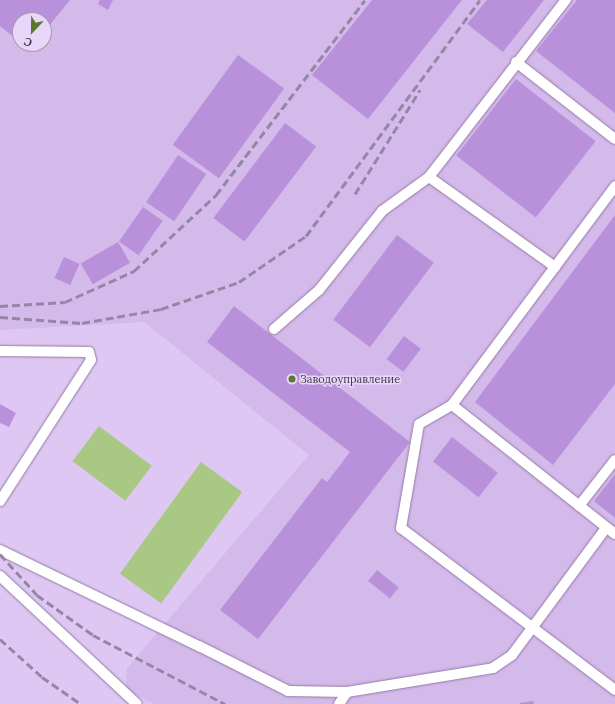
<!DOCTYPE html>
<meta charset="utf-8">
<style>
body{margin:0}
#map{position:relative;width:615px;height:704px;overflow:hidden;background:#dec8f3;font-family:Lora,serif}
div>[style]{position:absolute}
.built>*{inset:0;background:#d4b9eb}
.green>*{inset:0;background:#a8c884;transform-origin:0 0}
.building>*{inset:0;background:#b991da;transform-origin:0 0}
.roads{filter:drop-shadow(0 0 1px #927ca4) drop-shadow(0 0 1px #927ca4)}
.service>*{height:10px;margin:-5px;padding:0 5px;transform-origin:5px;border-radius:5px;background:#fff}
.rail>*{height:3px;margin-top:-1.5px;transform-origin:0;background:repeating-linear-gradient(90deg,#9686a6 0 8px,transparent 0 12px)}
.dots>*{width:11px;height:11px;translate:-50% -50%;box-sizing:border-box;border:2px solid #e9d7fa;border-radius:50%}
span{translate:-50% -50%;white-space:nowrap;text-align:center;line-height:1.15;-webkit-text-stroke:3px #e9d7fa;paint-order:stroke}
.poi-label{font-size:11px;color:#413849}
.left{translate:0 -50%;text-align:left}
.north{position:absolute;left:12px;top:12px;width:40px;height:40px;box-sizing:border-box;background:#e9d7fa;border:1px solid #a697b3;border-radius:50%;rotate:202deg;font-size:11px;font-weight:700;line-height:16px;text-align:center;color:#413849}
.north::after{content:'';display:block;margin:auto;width:14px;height:18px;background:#5a7930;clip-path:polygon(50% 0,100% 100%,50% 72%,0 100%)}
</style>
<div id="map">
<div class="built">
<div style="clip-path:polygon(evenodd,0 0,615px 0,615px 704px,155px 704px,126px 690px,127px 668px,309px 455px,144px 322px,0 330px,0 0,20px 20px,44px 20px,44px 44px,20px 44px,20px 20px)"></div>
</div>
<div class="green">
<div style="left:99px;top:426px;width:66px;height:44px;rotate:37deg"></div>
<div style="left:201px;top:462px;width:51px;height:138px;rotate:36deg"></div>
</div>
<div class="building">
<div style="clip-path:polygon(0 0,70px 0,44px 32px,44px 20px,20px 20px,20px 42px,0 26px)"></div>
<div style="clip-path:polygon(100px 0,113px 0,108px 10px,98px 4px)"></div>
<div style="clip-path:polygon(372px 0,462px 0,368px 119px,312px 75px)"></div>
<div style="clip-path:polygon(487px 0,544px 0,503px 52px,467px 24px)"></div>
<div style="clip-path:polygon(577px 0,615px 0,615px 113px,536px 51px)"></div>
<div style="clip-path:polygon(23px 44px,35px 44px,30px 50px)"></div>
<div style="left:238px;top:55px;width:57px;height:111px;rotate:36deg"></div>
<div style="left:516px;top:79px;width:101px;height:97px;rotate:38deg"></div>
<div style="left:285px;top:123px;width:39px;height:119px;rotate:37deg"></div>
<div style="left:178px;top:155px;width:34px;height:57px;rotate:34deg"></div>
<div style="left:143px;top:207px;width:24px;height:42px;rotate:35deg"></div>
<div style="clip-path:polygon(615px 215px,615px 384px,553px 465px,475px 402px)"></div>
<div style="left:397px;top:235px;width:46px;height:106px;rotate:37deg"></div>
<div style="left:118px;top:242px;width:24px;height:43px;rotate:60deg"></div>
<div style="left:64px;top:257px;width:17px;height:23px;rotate:24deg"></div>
<div style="clip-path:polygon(234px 306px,410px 442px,258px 639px,220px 610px,322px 478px,327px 482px,350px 452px,207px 342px)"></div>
<div style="left:404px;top:336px;width:21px;height:29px;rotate:37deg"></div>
<div style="clip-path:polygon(0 404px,16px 413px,9px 427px,0 423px)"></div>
<div style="left:452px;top:437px;width:58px;height:31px;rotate:38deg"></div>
<div style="clip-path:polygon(615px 474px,615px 518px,594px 501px)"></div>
<div style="left:377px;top:570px;width:28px;height:14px;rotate:39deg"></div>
<div style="clip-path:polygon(533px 701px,534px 704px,520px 704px,520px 703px)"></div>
</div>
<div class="roads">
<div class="service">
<div style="left:516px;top:62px;width:125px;rotate:37.9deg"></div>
<div style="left:429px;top:177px;width:224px;rotate:-52.3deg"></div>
<div style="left:274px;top:329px;width:60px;rotate:-40.9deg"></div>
<div style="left:319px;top:290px;width:101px;rotate:-51.4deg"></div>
<div style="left:382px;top:211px;width:58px;rotate:-35.9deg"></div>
<div style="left:429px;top:177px;width:155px;rotate:35.5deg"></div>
<div style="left:0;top:351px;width:89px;rotate:0.6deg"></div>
<div style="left:89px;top:352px;width:8px;rotate:76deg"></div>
<div style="left:91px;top:360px;width:168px;rotate:122.8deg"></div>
<div style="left:452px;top:405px;width:273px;rotate:-53.3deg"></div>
<div style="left:579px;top:506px;width:58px;rotate:-52deg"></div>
<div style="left:615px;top:534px;width:208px;rotate:-141.6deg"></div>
<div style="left:452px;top:405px;width:38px;rotate:150deg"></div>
<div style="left:419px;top:424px;width:106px;rotate:99.8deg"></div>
<div style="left:401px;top:528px;width:268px;rotate:37.1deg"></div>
<div style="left:0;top:550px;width:221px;rotate:25.8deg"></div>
<div style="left:199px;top:646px;width:100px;rotate:26.8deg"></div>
<div style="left:288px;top:691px;width:59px;rotate:1deg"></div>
<div style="left:0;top:576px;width:187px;rotate:43.1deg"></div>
<div style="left:339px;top:704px;width:14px;rotate:-56deg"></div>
<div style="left:347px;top:692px;width:148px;rotate:-9.3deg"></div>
<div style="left:493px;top:668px;width:23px;rotate:-34deg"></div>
<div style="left:512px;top:655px;width:158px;rotate:-53.5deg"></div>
</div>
</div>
<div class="rail">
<div style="left:355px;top:194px;width:123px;rotate:-58deg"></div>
<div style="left:0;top:306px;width:65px;rotate:-3.5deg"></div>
<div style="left:65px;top:302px;width:76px;rotate:-24.2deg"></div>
<div style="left:134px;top:271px;width:112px;rotate:-42.8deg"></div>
<div style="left:216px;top:195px;width:245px;rotate:-52.6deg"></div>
<div style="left:0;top:317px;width:82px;rotate:4.2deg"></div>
<div style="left:82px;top:323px;width:80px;rotate:-10deg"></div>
<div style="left:161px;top:309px;width:83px;rotate:-19.1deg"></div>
<div style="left:239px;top:282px;width:81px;rotate:-34.5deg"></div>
<div style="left:306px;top:236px;width:293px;rotate:-53.6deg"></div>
<div style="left:0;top:554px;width:55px;rotate:47.9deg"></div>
<div style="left:37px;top:595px;width:69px;rotate:35.5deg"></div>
<div style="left:93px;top:635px;width:149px;rotate:27.6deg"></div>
<div style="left:0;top:639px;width:57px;rotate:42.1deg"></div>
<div style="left:42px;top:677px;width:47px;rotate:34.7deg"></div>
</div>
<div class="dots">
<div style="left:292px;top:379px;background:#5a7930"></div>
</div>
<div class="poi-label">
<span class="left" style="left:300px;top:379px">Заводоуправление</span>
</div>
<div class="north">С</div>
</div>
